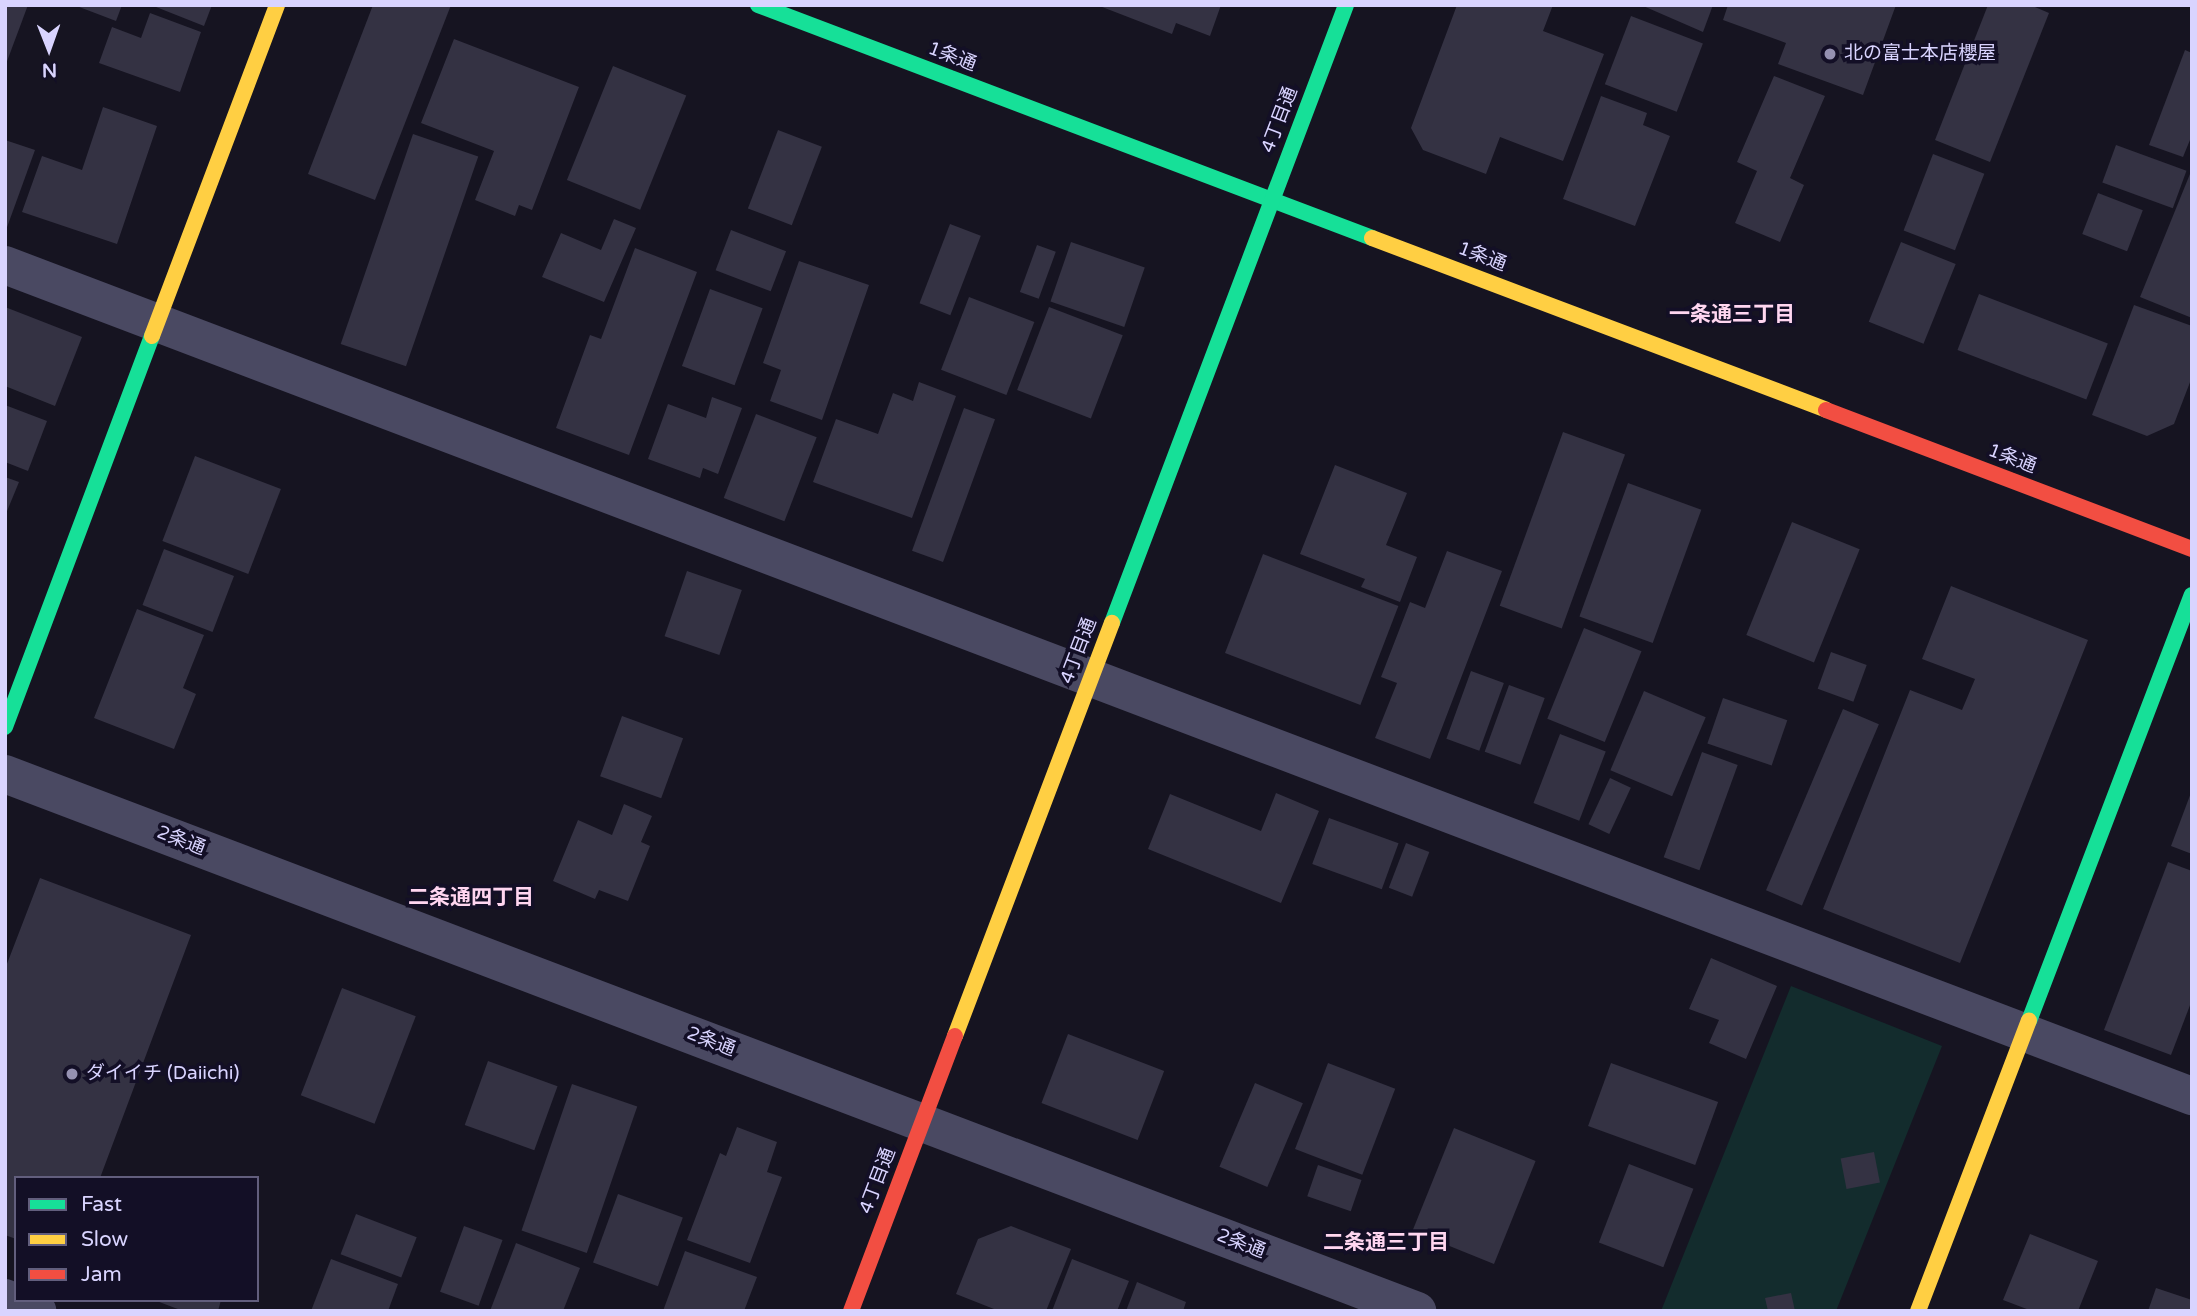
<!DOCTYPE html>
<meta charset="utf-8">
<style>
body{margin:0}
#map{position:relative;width:2197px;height:1316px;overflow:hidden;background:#161421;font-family:"Varela Round","Noto Sans JP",sans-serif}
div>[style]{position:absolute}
.green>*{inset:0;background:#132c2d}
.building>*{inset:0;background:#343243;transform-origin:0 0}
.street>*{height:38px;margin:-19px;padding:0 19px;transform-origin:19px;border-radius:19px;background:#4a4962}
.fast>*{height:16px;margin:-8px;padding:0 8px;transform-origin:8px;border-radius:8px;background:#16e098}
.slow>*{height:16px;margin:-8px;padding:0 8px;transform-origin:8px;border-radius:8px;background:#ffcf43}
.jam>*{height:16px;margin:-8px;padding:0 8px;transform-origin:8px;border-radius:8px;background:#f24e42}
.dots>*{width:19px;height:19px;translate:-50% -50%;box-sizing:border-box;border:4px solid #130f26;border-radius:50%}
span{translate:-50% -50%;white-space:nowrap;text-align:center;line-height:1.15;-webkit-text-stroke:7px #130f26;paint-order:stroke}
.poi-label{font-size:19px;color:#d9d4ff}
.left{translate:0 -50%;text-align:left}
.street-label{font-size:19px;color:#d9d4ff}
.neighbourhood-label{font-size:21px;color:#ffd6f0;font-weight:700}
.frame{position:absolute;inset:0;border:7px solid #d9d4ff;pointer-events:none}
.legend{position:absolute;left:14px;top:1176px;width:245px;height:126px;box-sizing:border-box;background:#130f26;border:2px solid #625e7d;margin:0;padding:9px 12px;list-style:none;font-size:21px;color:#d9d4ff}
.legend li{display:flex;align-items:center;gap:14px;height:35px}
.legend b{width:35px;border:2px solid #625e7d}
.north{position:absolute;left:14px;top:14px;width:70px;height:70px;-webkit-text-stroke:5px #130f26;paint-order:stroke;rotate:179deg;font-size:19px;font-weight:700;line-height:28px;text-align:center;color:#d9d4ff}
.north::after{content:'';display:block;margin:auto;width:24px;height:32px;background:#d9d4ff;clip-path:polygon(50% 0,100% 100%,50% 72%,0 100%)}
</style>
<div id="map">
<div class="green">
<div style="clip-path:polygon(1791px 986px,1942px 1046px,1836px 1311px,1661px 1311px)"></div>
</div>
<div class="building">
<div style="clip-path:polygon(5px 5px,28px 5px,6px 64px,5px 64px)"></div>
<div style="clip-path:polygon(74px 5px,122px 5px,116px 21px)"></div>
<div style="clip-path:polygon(151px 5px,212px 5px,204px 26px)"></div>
<div style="clip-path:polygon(373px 5px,451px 5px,375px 200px,308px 174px)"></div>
<div style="clip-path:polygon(1097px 5px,1221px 5px,1210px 36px,1176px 23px,1172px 34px)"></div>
<div style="clip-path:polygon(1457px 5px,1553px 5px,1543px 31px,1604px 54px,1563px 161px,1500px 137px,1486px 174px,1423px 150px,1411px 128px)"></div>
<div style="clip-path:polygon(1641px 5px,1713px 5px,1703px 32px)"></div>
<div style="clip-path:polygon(1728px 5px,1896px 5px,1863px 95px,1778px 64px,1786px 43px,1723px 20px)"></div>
<div style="clip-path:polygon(1988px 5px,2030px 5px,2049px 13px,1990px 162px,1935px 140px)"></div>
<div style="clip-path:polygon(150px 13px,201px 32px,180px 92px,99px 63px,112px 27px,141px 38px)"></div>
<div style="left:1631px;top:16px;width:77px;height:73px;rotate:21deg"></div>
<div style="clip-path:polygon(454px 39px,579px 87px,532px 210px,519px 205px,515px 216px,475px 200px,494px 151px,421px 123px)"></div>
<div style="clip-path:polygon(2185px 50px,2192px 53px,2192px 135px,2183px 157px,2149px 145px)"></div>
<div style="left:613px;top:66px;width:79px;height:123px;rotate:22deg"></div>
<div style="clip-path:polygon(1774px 76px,1825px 96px,1790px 178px,1804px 185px,1780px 242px,1735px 223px,1757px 171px,1737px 162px)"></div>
<div style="clip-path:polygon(1601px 96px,1647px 113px,1643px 125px,1670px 136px,1635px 226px,1563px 199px)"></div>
<div style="clip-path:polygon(103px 107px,157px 126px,117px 244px,22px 212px,42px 156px,82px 170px)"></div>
<div style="left:778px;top:130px;width:47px;height:84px;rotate:21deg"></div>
<div style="left:413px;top:134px;width:69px;height:222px;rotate:19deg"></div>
<div style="clip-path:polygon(5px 140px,35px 150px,6px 230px,5px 230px)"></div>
<div style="left:2116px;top:145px;width:75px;height:40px;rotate:20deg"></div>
<div style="left:1933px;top:154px;width:55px;height:82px;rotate:21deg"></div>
<div style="clip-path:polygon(2192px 169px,2192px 318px,2140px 297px)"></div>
<div style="left:2098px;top:193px;width:48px;height:44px;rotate:21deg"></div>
<div style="clip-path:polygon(614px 219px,636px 228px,604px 302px,542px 277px,561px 233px,601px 250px)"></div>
<div style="left:950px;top:224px;width:33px;height:85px;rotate:21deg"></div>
<div style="left:731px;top:230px;width:59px;height:43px;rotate:21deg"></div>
<div style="left:1071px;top:242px;width:78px;height:63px;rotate:19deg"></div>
<div style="left:1901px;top:242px;width:59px;height:86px;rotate:22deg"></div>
<div style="left:1037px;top:245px;width:20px;height:50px;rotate:20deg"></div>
<div style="clip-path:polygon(635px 248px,697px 272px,629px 455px,556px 428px,590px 335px,601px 339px)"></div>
<div style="clip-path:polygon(799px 261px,869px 285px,822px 420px,770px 401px,781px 370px,763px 363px)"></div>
<div style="left:710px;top:289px;width:56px;height:82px;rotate:20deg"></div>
<div style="left:1979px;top:294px;width:138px;height:60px;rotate:21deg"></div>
<div style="left:969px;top:297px;width:70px;height:78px;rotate:21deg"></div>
<div style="clip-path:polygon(2134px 305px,2192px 326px,2192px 377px,2174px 424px,2147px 436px,2092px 415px)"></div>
<div style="clip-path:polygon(5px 307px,82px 337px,55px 406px,5px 386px)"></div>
<div style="left:1049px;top:307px;width:79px;height:89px;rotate:21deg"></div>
<div style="clip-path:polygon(919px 382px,956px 396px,912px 518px,813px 482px,836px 419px,878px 434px,893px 393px,913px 401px)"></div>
<div style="clip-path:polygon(712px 397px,742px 408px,718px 474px,703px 468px,700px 478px,648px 459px,668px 404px,706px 418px)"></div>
<div style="clip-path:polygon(5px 405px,47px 421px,28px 471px,5px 462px)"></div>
<div style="left:964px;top:408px;width:33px;height:152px;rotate:20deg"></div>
<div style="left:756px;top:414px;width:65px;height:90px;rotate:21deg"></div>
<div style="left:1563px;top:432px;width:66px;height:185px;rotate:20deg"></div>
<div style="left:195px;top:456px;width:92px;height:91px;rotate:21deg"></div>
<div style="clip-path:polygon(1335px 465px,1407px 493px,1386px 545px,1417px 557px,1400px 602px,1361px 587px,1365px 579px,1300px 554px)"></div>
<div style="clip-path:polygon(5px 477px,19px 482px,5px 516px)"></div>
<div style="left:1628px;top:483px;width:78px;height:142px;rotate:20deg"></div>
<div style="left:1792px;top:522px;width:73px;height:122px;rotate:22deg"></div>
<div style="left:164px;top:549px;width:75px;height:60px;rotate:21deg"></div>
<div style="clip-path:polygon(1447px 551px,1502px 571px,1430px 759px,1375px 738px,1397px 683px,1381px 677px,1410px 602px,1425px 608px)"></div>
<div style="left:1263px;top:554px;width:145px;height:106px;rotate:21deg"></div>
<div style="left:687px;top:571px;width:58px;height:69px;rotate:19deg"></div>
<div style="clip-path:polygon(1951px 586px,2088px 640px,1960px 963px,1823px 909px,1910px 690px,1962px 710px,1975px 679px,1922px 659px)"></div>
<div style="clip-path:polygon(137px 609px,204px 635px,183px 688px,196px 694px,174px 749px,94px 718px)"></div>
<div style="left:1584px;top:628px;width:62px;height:98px;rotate:22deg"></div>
<div style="left:1831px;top:652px;width:38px;height:39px;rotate:20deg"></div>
<div style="left:1471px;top:671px;width:35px;height:72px;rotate:20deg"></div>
<div style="left:1509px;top:685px;width:38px;height:71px;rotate:20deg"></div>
<div style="left:1644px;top:691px;width:67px;height:86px;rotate:23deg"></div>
<div style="left:1723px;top:698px;width:68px;height:48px;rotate:19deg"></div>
<div style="left:1843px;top:709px;width:39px;height:197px;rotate:23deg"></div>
<div style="left:622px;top:716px;width:65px;height:64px;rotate:20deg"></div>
<div style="left:1560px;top:734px;width:49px;height:74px;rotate:21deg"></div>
<div style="left:1702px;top:752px;width:38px;height:112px;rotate:20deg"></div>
<div style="left:1610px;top:778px;width:23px;height:51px;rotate:25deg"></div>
<div style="clip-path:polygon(2192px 790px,2192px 854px,2171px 846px)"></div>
<div style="clip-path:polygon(1276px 793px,1319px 811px,1281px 903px,1148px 849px,1170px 794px,1261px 831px)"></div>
<div style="clip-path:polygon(624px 804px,652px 816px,641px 842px,650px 846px,628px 901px,599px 890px,595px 899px,553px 881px,578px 820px,612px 835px)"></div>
<div style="left:1329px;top:818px;width:74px;height:49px;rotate:20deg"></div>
<div style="left:1406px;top:843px;width:25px;height:48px;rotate:21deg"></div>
<div style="clip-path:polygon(2168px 862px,2192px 871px,2192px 1000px,2171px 1055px,2104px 1030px)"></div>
<div style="clip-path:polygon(40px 878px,191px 935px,100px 1178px,16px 1178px,16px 1239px,5px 1235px,5px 969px)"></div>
<div style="clip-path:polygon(1711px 958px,1777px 986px,1746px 1059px,1709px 1043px,1719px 1020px,1689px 1009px)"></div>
<div style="left:342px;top:988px;width:79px;height:115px;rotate:21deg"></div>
<div style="left:1068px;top:1034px;width:103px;height:74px;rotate:21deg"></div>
<div style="left:488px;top:1061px;width:74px;height:68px;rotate:20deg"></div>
<div style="left:1328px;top:1063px;width:72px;height:92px;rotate:21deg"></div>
<div style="left:1611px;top:1063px;width:114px;height:67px;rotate:20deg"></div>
<div style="left:1255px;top:1083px;width:52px;height:91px;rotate:23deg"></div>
<div style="left:572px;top:1084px;width:69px;height:155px;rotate:19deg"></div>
<div style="clip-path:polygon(737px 1127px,777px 1142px,767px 1172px,782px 1177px,750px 1263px,687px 1240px,720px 1153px,726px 1156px)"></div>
<div style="left:1454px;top:1128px;width:88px;height:111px;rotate:22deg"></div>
<div style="left:1874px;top:1152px;width:31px;height:34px;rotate:79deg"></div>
<div style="left:1629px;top:1164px;width:69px;height:84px;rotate:21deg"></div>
<div style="left:1318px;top:1165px;width:46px;height:33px;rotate:19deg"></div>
<div style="left:618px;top:1194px;width:69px;height:73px;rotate:20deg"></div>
<div style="left:356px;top:1214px;width:65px;height:43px;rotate:21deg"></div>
<div style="left:464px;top:1226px;width:41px;height:70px;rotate:20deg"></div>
<div style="clip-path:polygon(1011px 1226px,1071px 1249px,1046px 1311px,999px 1311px,956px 1294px,978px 1239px)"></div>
<div style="clip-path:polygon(2030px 1234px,2098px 1261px,2078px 1311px,2032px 1311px,2003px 1300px)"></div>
<div style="clip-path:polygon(516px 1243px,580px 1268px,563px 1311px,490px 1311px)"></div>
<div style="clip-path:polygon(685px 1251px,757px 1277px,744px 1311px,663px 1311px)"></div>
<div style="clip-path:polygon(331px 1259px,398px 1284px,388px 1311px,311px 1311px)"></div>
<div style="clip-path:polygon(1072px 1259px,1129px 1281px,1117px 1311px,1052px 1311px)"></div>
<div style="clip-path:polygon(1137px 1282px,1186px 1302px,1183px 1311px,1126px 1311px)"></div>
<div style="clip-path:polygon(2156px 1288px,2192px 1300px,2192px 1311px,2148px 1311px)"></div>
<div style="clip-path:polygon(1791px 1293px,1795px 1311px,1768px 1311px,1765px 1298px)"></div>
<div style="clip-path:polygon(154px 1300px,221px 1300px,218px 1311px,183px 1311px)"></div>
</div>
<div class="street">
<div style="left:5px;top:265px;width:2340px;rotate:20.81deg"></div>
<div style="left:5px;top:774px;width:1511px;rotate:20.82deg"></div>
<div style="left:5px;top:1298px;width:35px;rotate:22deg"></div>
</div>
<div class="fast">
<div style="left:758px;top:5px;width:657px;rotate:20.78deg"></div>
<div style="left:1112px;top:623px;width:661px;rotate:-69.26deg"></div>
<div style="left:5px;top:727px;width:418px;rotate:-69.4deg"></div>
<div style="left:2029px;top:1021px;width:456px;rotate:-69.1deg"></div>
</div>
<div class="slow">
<div style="left:1372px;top:238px;width:485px;rotate:20.7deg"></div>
<div style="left:152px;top:336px;width:354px;rotate:-69.3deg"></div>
<div style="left:955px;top:1036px;width:442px;rotate:-69.2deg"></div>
<div style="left:1918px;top:1311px;width:311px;rotate:-69.1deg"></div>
</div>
<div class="jam">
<div style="left:1826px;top:410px;width:392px;rotate:20.8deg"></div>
<div style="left:851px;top:1311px;width:294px;rotate:-69.3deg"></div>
</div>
<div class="dots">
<div style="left:1830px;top:54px;background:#9591b1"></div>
<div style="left:72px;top:1074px;background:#9591b1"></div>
</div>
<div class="poi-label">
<span class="left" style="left:1844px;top:54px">北の富士本店櫻屋</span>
<span class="left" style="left:86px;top:1074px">ダイイチ (Daiichi)</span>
</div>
<div class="street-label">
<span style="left:952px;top:57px;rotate:21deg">1条通</span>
<span style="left:1280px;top:120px;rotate:-69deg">4丁目通</span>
<span style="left:1482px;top:257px;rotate:21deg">1条通</span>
<span style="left:2012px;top:459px;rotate:21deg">1条通</span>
<span style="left:1079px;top:651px;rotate:-69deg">4丁目通</span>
<span style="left:181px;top:841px;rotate:21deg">2条通</span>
<span style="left:711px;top:1042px;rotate:21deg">2条通</span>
<span style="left:878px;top:1181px;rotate:-69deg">4丁目通</span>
<span style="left:1241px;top:1244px;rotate:21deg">2条通</span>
</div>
<div class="neighbourhood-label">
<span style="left:1732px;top:315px">一条通三丁目</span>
<span style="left:471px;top:898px">二条通四丁目</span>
<span style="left:1386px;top:1243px">二条通三丁目</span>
</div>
<div class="frame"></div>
<ul class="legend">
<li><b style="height:9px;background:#16e098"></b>Fast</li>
<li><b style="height:9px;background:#ffcf43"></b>Slow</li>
<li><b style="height:9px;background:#f24e42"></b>Jam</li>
</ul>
<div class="north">N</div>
</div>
